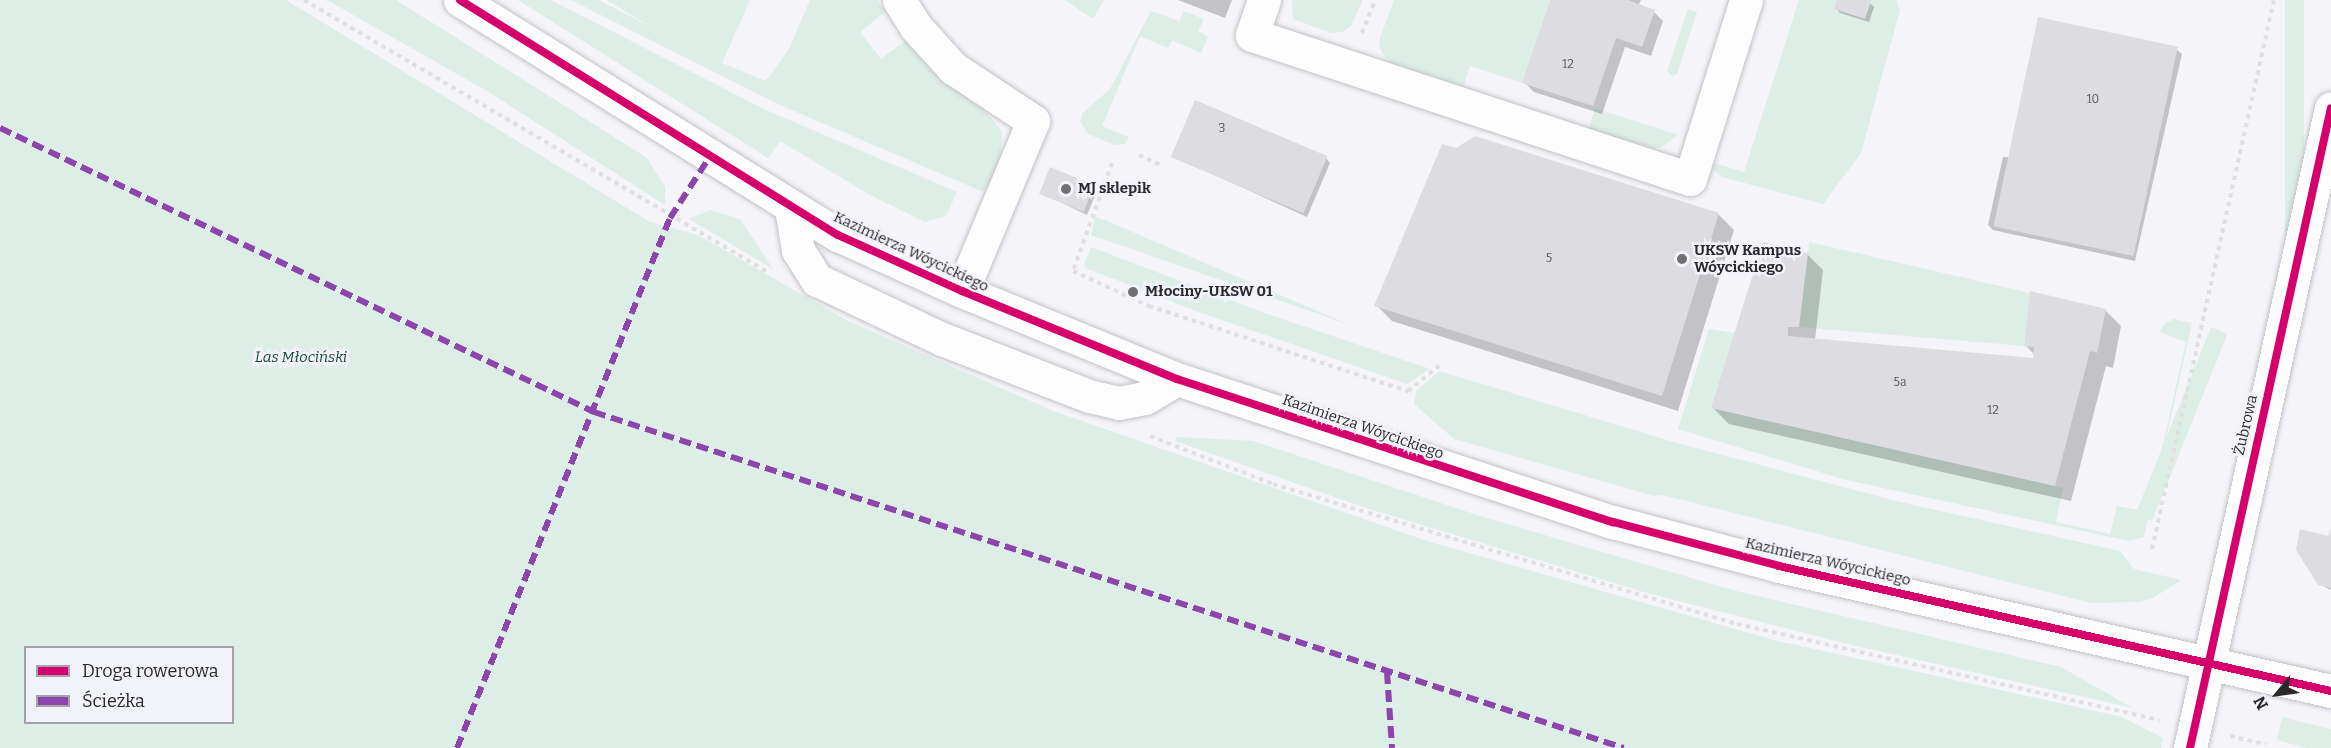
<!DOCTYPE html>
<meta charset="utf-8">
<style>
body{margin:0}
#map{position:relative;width:2331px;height:748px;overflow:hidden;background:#f4f4f9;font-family:Bitter,serif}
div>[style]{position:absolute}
.green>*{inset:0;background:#ddeee6;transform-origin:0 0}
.shadow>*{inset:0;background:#0003}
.building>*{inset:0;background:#dddce0;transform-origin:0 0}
.path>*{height:4px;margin-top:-2px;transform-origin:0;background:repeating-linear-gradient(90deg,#e0e0e0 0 4.5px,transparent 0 9px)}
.roads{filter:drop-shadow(0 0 2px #c2c2c6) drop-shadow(0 0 2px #c2c2c6)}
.minor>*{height:33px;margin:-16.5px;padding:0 16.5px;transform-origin:16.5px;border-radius:16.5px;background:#fdfdfe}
.quiet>*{height:6px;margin-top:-3px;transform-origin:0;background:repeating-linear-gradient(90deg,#8e44ad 0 12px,transparent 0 18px)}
.cycleway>*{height:8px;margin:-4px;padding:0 4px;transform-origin:4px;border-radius:4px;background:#d6006c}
.dots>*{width:16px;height:16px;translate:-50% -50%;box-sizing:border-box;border:3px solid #f2f2fb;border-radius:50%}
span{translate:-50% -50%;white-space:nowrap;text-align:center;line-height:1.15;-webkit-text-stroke:5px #f2f2fb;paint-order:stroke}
.number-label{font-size:12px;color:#58585b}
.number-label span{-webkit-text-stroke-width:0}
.poi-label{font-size:15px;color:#2a2a2d;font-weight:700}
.left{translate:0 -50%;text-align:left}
.street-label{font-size:15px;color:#2a2a2d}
.park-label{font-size:15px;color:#184b32;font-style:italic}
.legend{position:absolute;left:24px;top:646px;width:210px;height:78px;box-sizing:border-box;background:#f2f2fb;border:2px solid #a2a2a9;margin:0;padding:8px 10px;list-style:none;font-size:18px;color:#2a2a2d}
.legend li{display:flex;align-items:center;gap:12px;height:30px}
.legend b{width:30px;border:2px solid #a2a2a9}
.north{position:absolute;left:2247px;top:664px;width:60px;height:60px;-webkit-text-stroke:4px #f2f2fb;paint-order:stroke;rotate:241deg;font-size:16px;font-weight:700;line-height:24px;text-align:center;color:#2a2a2d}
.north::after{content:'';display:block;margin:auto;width:21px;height:27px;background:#2a2a2d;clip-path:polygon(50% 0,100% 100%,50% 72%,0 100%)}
</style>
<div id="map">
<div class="green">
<div style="clip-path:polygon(evenodd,0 0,286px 0,650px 222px,698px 235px,848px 321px,1056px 412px,1430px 542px,1774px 640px,2122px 717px,2163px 738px,2161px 748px,0 748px,0 0,26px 648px,232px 648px,232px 722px,26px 722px,26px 648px)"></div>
<div style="clip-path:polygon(327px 0,396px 0,646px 157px,665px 187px,665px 205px,487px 91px)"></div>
<div style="clip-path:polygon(518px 0,551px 0,766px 110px,957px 192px,946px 216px,925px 222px,870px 195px,780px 141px,768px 158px)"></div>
<div style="clip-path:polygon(571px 0,599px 0,655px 29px,606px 0,750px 0,722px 63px,766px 81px,790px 47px,810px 0,877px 0,885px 12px,860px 32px,881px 59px,905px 41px,934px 73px,986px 112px,1002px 131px,1001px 155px,989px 188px,981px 191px,780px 105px)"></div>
<div style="clip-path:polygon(1065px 0,1104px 0,1093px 19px)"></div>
<div style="clip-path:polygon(1292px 0,1363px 0,1351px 26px,1343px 32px,1331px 33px,1293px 19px)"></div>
<div style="clip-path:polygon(1394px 0,1550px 0,1522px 83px,1470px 66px,1462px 91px,1393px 65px,1386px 58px,1379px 47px,1380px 38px)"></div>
<div style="clip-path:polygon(1799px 0,1896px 0,1900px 10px,1861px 153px,1823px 204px,1722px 177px,1713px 169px,1714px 163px,1744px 172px)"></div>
<div style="left:2285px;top:0;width:19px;height:303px"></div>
<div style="clip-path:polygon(1688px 9px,1697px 12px,1677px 74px,1672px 76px,1667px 71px)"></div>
<div style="clip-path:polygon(1151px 11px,1179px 21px,1184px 11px,1204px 19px,1198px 31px,1208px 37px,1201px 53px,1172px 40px,1168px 48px,1140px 36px,1102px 126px,1129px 137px,1125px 144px,1115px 145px,1088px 134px,1080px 121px,1083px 113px,1110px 89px)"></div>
<div style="clip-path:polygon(1595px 108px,1678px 135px,1661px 148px,1645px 148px,1588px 130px)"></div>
<div style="clip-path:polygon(710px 210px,740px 219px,773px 269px,689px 219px)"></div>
<div style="clip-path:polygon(1095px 216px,1350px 325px,1091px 235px)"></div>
<div style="clip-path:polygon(1809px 242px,2030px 293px,2024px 346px,1799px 327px)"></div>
<div style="clip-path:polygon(1091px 247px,1262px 312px,1430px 369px,1407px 384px,1196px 311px,1088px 269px,1084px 265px)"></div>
<div style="clip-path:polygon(2174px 319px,2192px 323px,2144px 537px,2129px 541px,1846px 480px,1678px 429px,1709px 329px,1735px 333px,1711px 408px,2063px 488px,2056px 522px,2110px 534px,2117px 506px,2148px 512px,2186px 342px,2159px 332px,2165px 323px)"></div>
<div style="left:2211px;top:327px;width:18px;height:202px;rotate:22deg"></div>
<div style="clip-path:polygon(1439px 371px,1677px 443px,1896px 501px,2120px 551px,2134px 569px,2181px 580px,2153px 598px,2138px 602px,2091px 603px,1663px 495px,1654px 496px,1454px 439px,1414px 404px,1417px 390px)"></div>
<div style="clip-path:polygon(1177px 437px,1253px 441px,1480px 516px,1736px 591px,2061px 667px,2133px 708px,1852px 645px,1647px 593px,1369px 509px,1175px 441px)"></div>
<div style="clip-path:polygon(2282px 717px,2331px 729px,2331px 748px,2306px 748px,2277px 740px)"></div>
</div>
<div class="shadow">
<div style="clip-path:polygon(1178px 0,1232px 0,1225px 18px)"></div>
<div style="clip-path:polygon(1552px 0,1641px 0,1638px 6px,1654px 12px,1663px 21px,1651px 56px,1625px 47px,1602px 114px,1534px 92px,1524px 82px)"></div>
<div style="clip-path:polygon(1839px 0,1870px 3px,1874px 7px,1869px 22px,1840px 13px,1836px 8px)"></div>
<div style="clip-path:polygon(2177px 50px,2182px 54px,2135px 261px,1993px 230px,1988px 225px,2003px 157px,2008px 157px)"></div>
<div style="clip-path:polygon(1173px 156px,1326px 158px,1330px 163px,1307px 217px)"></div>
<div style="clip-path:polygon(1093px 187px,1097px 191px,1087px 215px,1041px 193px)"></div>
<div style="clip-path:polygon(1718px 214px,1734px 230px,1678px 411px,1392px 321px,1376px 305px)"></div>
<div style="clip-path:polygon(1807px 254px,1823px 270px,1815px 340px,2034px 360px,2035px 355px,2026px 346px,2105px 310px,2121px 326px,2113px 368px,2106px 366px,2071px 501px,1729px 424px,1713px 408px)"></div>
<div style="clip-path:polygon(2331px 530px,2331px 590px,2319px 584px)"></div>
</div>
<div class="building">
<div style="clip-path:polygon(1550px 0,1628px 0,1655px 10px,1642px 47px,1616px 38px,1593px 106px,1522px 83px)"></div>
<div style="clip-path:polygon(1837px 0,1867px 0,1871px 1px,1865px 19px,1834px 9px)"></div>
<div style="left:2038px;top:17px;width:143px;height:214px;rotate:12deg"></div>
<div style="left:1195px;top:100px;width:144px;height:62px;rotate:23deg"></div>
<div style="clip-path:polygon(1475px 136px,1719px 213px,1662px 396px,1374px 306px,1442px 144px,1456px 148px)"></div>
<div style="left:1050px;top:167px;width:48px;height:29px;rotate:22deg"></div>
<div style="clip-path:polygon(1763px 242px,1808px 253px,1799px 327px,1788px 327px,1788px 336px,2033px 358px,2034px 347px,2024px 346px,2030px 291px,2106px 309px,2097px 353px,2090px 351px,2055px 486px,1711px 408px)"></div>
<div style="clip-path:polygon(2331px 528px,2331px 588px,2318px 585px,2296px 550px,2300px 529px,2328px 536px)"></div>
</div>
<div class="path">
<div style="left:304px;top:0;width:536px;rotate:30.4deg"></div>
<div style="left:1362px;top:33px;width:35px;rotate:-68deg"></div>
<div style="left:1139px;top:155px;width:26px;rotate:25deg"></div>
<div style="left:1112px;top:163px;width:115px;rotate:109.9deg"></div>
<div style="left:1073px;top:271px;width:84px;rotate:24.7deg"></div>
<div style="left:1149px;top:306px;width:273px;rotate:18.2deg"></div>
<div style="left:1408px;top:391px;width:41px;rotate:-39.1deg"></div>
<div style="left:1150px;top:436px;width:132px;rotate:21.3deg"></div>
<div style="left:1273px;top:484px;width:485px;rotate:16.8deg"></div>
<div style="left:1737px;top:624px;width:433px;rotate:12.8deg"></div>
<div style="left:2152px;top:549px;width:562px;rotate:-77.47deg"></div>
<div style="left:2230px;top:736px;width:37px;rotate:13deg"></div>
</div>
<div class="roads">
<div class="minor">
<div style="left:460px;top:0;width:445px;rotate:31.9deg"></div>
<div style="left:838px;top:235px;width:136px;rotate:24.3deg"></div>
<div style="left:962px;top:291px;width:232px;rotate:22.3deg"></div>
<div style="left:1177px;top:379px;width:459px;rotate:18.2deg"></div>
<div style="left:1613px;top:522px;width:172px;rotate:14.8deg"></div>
<div style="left:1779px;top:566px;width:566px;rotate:12.76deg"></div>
<div style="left:899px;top:0;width:31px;rotate:58deg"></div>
<div style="left:915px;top:26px;width:57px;rotate:47.9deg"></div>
<div style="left:953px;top:68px;width:96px;rotate:33.5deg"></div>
<div style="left:1033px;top:121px;width:184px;rotate:112.7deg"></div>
<div style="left:1264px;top:0;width:37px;rotate:109deg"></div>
<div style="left:1252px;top:35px;width:461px;rotate:18.2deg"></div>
<div style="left:1690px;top:179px;width:188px;rotate:-72.6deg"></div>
<div style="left:791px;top:208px;width:43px;rotate:80.5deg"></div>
<div style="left:798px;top:250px;width:36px;rotate:58deg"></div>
<div style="left:817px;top:280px;width:138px;rotate:25.3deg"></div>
<div style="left:942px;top:339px;width:158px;rotate:21.2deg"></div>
<div style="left:1089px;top:396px;width:31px;rotate:13deg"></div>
<div style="left:1119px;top:403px;width:26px;rotate:-11deg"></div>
<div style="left:1145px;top:398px;width:37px;rotate:-31deg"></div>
<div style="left:2190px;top:748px;width:655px;rotate:-77.58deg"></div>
</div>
</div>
<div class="quiet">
<div style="left:0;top:128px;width:658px;rotate:25.55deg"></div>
<div style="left:594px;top:412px;width:1083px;rotate:18.07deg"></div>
<div style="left:1387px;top:672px;width:76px;rotate:86.2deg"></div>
<div style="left:457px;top:748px;width:571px;rotate:-68.11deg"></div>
<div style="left:670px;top:218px;width:72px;rotate:-57deg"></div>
</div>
<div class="cycleway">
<div style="left:460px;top:0;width:445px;rotate:31.9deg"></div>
<div style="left:838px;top:235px;width:136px;rotate:24.3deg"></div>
<div style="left:962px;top:291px;width:232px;rotate:22.3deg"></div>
<div style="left:1177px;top:379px;width:459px;rotate:18.2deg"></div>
<div style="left:1613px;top:522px;width:172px;rotate:14.8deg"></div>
<div style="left:1779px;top:566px;width:566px;rotate:12.76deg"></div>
<div style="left:2190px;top:748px;width:655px;rotate:-77.58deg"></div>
</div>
<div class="dots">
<div style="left:1066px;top:189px;background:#717174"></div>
<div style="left:1682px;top:259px;background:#717174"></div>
<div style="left:1133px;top:292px;background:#717174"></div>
</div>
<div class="number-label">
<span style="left:1568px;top:65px">12</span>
<span style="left:2093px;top:100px">10</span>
<span style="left:1222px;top:129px">3</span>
<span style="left:1549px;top:259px">5</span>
<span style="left:1900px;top:383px">5a</span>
<span style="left:1993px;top:411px">12</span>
</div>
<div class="poi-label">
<span class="left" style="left:1078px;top:189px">MJ sklepik</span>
<span class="left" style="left:1694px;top:259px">UKSW Kampus<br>Wóycickiego</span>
<span class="left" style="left:1145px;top:292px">Młociny-UKSW 01</span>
</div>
<div class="street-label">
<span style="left:911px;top:252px;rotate:25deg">Kazimierza Wóycickiego</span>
<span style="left:2246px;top:425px;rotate:-77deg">Żubrowa</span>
<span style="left:1363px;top:427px;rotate:19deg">Kazimierza Wóycickiego</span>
<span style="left:1828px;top:562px;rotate:13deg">Kazimierza Wóycickiego</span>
</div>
<div class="park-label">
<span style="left:301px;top:358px">Las Młociński</span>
</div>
<ul class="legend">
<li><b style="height:8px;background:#d6006c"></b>Droga rowerowa</li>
<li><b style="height:8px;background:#8e44ad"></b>Ścieżka</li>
</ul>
<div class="north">N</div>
</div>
